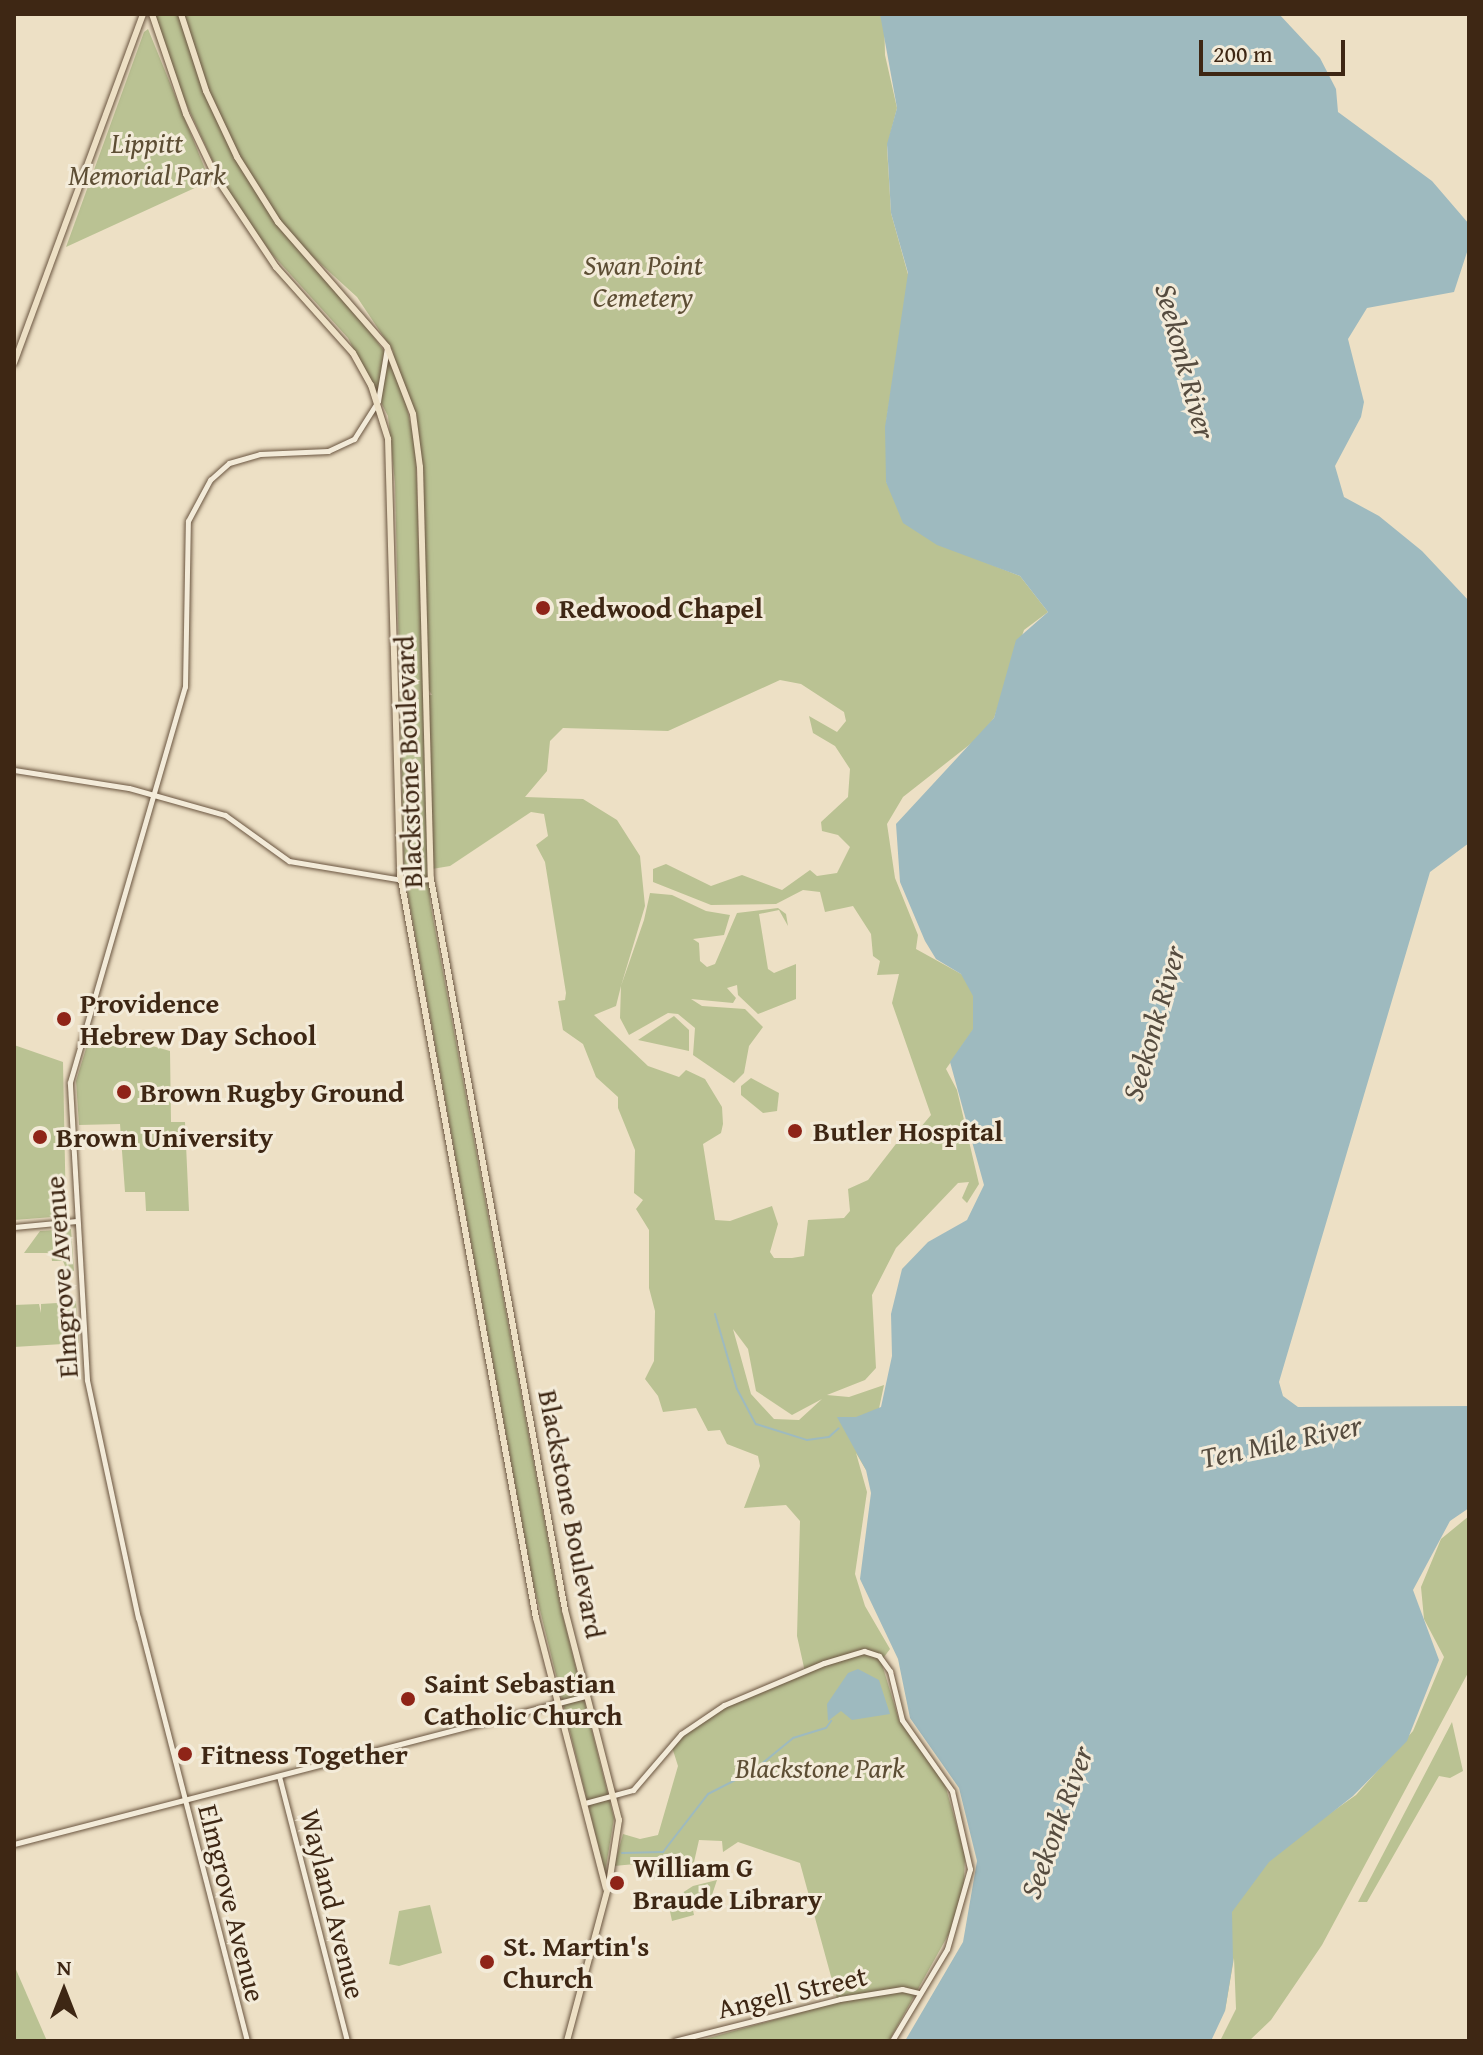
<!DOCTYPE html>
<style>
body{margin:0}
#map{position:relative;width:1483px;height:2055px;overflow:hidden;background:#ede0c5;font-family:"Gentium Book Plus",serif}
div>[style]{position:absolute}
.green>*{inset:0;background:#bac293}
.water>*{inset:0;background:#9ebabf}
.stream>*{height:2px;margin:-1px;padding:0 1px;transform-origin:1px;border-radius:1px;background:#9ebabf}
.roads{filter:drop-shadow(0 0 2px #6a5540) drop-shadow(0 0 2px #6a5540)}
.minor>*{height:5px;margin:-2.5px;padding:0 2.5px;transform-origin:2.5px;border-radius:2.5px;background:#f3ebd9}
.major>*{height:6px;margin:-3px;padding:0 3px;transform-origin:3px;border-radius:3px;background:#ede0c5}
.dots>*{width:22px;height:22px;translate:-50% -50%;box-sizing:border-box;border:4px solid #f3ebd9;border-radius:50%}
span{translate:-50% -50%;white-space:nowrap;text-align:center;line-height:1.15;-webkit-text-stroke:6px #f3ebd9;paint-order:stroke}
.park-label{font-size:28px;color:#5d4e34;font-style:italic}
.poi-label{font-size:28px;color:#3e2714;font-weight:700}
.left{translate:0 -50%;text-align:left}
.street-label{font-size:28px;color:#3e2714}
.water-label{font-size:30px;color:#564c3f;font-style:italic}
.frame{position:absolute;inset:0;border:16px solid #3e2714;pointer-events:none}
.north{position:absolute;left:24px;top:1951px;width:80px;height:80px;-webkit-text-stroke:6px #f3ebd9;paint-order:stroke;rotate:0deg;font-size:22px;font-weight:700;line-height:32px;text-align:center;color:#3e2714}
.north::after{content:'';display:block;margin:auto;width:28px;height:36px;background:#3e2714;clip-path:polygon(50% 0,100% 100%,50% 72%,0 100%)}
.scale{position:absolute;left:1199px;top:40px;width:146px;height:36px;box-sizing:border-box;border:4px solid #3e2714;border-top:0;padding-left:10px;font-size:24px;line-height:28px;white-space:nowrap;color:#3e2714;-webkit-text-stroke:6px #f3ebd9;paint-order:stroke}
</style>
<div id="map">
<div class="green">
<div style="clip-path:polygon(evenodd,155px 14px,178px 14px,209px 105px,259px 197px,213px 108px,181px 14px,884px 14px,885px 55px,897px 108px,887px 147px,891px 213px,909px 278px,886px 423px,886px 482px,982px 561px,1020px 576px,1048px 612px,1024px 630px,994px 718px,978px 738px,903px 797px,887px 824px,895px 878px,918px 935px,916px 949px,963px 975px,984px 1014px,946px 1069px,957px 1090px,979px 1184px,967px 1203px,962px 1198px,969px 1182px,958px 1183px,896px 1248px,872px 1295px,876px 1368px,865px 1380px,827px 1395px,849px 1397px,884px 1385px,866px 1470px,856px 1453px,867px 1492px,855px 1574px,865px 1606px,890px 1649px,881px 1661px,899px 1720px,944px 1781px,965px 1855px,964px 1884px,951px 1930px,889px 2041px,698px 2041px,838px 2002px,800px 1863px,738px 1842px,723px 1852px,722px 1841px,699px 1840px,694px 1862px,678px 1870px,665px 1869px,665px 1876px,648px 1880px,646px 1863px,614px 1866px,623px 1834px,640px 1839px,658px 1835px,678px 1766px,671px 1744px,714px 1711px,805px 1672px,797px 1636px,800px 1521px,786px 1505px,744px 1508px,760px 1466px,758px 1456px,727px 1444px,720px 1430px,708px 1431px,696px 1408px,663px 1412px,658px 1396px,645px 1379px,654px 1361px,655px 1311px,649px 1288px,649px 1230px,636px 1209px,643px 1200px,634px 1193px,635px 1150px,618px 1108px,618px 1097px,596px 1077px,583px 1044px,563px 1030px,558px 1001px,565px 1000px,566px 993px,545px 862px,536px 845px,548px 836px,544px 814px,531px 812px,450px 866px,432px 869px,427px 695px,432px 695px,427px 687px,417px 431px,402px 386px,415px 444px,417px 488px,430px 902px,560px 1605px,614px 1818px,605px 1873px,533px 1582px,404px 873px,395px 483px,388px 416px,348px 338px,271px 253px,226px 190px,176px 82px,155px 14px,278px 225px,357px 297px,393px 351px,395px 366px,354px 310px,278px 225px,155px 14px,780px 680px,801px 684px,844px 712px,846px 721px,837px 732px,809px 716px,813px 733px,835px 746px,850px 769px,848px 797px,821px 822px,822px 831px,838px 835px,850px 847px,837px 873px,817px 876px,810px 870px,782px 890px,742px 875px,711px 886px,666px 864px,653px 869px,653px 882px,711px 905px,776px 904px,803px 890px,820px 892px,825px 912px,853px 906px,871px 934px,873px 956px,880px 961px,877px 975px,899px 974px,892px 1003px,931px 1115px,920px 1128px,906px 1131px,868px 1180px,848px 1189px,850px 1211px,844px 1218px,808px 1220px,804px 1256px,792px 1258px,774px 1258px,770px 1252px,778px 1224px,772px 1206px,730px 1221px,715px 1220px,703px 1144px,721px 1133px,723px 1124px,722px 1107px,705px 1079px,686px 1070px,679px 1077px,648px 1066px,594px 1015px,616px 1006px,621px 986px,620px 1018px,629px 1035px,668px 1013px,678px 1014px,695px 1028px,693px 1055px,734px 1083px,744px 1073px,749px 1046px,763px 1027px,745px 1009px,702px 1006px,691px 999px,733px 1003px,736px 998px,727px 988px,737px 985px,738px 995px,758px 1014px,796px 999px,796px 964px,774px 973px,768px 969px,759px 914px,779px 910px,788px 926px,786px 914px,778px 908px,737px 913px,715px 964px,707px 967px,700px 961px,699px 943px,693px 939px,724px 935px,730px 915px,706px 911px,672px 895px,650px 893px,644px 920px,621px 986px,645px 906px,640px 856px,617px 820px,583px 799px,525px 797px,547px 771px,550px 741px,563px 728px,668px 731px,780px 680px,155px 14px,733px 1329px,748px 1349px,756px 1391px,792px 1415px,822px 1399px,799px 1420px,774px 1419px,751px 1394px,733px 1329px)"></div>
<div style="clip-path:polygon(148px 29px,210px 181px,66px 247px,144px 32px)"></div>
<div style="clip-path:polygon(674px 1016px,689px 1030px,689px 1051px,638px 1040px)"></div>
<div style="clip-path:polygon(92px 1029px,170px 1051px,171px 1122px,185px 1122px,189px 1211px,146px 1211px,145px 1192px,125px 1192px,120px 1124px,79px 1125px,76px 1081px)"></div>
<div style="clip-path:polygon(14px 1045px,63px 1062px,66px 1216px,14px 1220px)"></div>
<div style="clip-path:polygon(751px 1078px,779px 1093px,777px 1111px,763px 1113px,741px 1095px,741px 1086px)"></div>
<div style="clip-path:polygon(71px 1229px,74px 1271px,67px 1271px,63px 1261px,52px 1261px,51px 1253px,24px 1253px,40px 1231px)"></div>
<div style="clip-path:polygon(76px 1301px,79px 1343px,14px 1347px,14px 1305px,39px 1304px,41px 1313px,41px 1304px,57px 1303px,60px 1312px,60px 1302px)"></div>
<div style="clip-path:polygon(1469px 1516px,1469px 1671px,1322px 1945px,1271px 2020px,1249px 2041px,1220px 2041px,1236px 2009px,1234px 1958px,1225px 2011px,1230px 1884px,1356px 1795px,1413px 1731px,1444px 1657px,1424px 1619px,1421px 1587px,1441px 1539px)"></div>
<div style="clip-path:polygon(1452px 1722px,1463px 1771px,1450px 1778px,1439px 1776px,1367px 1902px,1358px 1902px)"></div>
<div style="clip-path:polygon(717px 1880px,712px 1895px,691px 1901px,694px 1915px,672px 1921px,668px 1902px,693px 1886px)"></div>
<div style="clip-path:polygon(430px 1905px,442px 1953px,399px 1966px,389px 1964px,399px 1911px)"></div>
<div style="clip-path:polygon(14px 1965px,47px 2041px,14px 2041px)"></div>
</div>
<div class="water">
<div style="clip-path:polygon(880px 14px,1279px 14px,1320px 58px,1336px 89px,1338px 112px,1432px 181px,1469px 224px,1469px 246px,1454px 292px,1367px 308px,1348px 339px,1364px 402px,1361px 417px,1335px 466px,1344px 497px,1379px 516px,1422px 551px,1469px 601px,1469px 843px,1430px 872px,1279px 1382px,1283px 1396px,1298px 1407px,1469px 1406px,1469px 1508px,1450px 1521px,1413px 1590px,1439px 1660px,1407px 1741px,1353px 1796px,1269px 1862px,1232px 1912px,1233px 1962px,1225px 2011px,1211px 2041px,905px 2041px,963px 1942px,977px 1861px,959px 1788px,910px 1718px,898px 1659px,860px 1579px,871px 1493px,866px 1470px,837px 1417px,856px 1417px,881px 1407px,892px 1356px,891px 1314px,902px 1269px,928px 1242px,967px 1220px,984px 1185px,950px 1062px,973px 1029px,973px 996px,961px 974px,936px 959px,925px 941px,900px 882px,896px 824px,994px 718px,1016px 640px,1048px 612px,1020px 576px,937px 545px,903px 523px,886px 482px,885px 427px,908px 273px,891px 213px,887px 144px,897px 108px)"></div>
<div style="clip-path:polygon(858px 1669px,879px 1680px,890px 1714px,852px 1720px,841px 1711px,828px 1721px,827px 1704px,848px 1673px)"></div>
</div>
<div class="stream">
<div style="left:715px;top:1314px;width:78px;rotate:73.7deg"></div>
<div style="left:737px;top:1389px;width:40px;rotate:62deg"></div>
<div style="left:756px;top:1424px;width:53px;rotate:17.4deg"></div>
<div style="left:807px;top:1440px;width:22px;rotate:-8deg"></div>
<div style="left:829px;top:1437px;width:13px;rotate:-42deg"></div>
<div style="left:622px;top:1853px;width:41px;rotate:-1.4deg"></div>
<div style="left:663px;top:1852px;width:73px;rotate:-52.2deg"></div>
<div style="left:708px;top:1794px;width:51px;rotate:-27.1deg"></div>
<div style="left:753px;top:1771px;width:52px;rotate:-39.5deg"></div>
<div style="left:793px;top:1738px;width:34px;rotate:-17deg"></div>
<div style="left:826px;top:1728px;width:9px;rotate:-54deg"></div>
</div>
<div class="roads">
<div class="minor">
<div style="left:14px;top:770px;width:116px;rotate:8.9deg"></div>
<div style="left:129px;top:788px;width:100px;rotate:15.7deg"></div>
<div style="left:225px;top:815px;width:79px;rotate:35.7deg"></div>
<div style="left:289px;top:861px;width:122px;rotate:9.5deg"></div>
<div style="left:409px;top:881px;width:22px;rotate:-5deg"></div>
<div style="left:14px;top:1227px;width:63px;rotate:-5.4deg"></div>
<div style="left:279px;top:1776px;width:274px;rotate:75.6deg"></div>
<div style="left:585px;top:1803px;width:50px;rotate:-15.2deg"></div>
<div style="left:633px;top:1790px;width:74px;rotate:-49.4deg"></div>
<div style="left:681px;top:1734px;width:52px;rotate:-34deg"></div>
<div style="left:724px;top:1705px;width:108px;rotate:-22.8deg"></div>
<div style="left:824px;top:1663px;width:42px;rotate:-16.7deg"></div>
<div style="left:864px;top:1651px;width:16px;rotate:18deg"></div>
<div style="left:879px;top:1656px;width:19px;rotate:54deg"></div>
<div style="left:890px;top:1671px;width:50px;rotate:76.2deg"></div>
<div style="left:902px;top:1720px;width:87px;rotate:54.8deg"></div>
<div style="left:952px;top:1791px;width:80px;rotate:77deg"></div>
<div style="left:970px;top:1869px;width:83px;rotate:106deg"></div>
<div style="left:947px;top:1949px;width:107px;rotate:120.9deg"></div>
<div style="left:14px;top:1844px;width:591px;rotate:-14.51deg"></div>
<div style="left:247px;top:2041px;width:437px;rotate:-104.4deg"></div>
<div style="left:138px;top:1618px;width:243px;rotate:-102.1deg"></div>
<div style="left:87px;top:1380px;width:298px;rotate:-93.3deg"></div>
<div style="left:70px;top:1082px;width:411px;rotate:-73.8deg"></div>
<div style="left:185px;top:687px;width:166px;rotate:-89deg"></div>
<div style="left:188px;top:521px;width:47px;rotate:-61.8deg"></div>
<div style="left:210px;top:480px;width:25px;rotate:-42deg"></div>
<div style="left:229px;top:463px;width:32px;rotate:-16deg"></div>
<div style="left:260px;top:454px;width:68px;rotate:-2.5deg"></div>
<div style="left:328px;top:451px;width:29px;rotate:-25deg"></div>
<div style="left:354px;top:439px;width:45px;rotate:-57.7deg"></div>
<div style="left:378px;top:401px;width:54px;rotate:-80.4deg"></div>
<div style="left:674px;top:2041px;width:171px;rotate:-14.2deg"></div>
<div style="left:840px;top:1999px;width:63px;rotate:-9.2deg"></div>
<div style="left:902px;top:1989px;width:17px;rotate:13deg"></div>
</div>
<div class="major">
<div style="left:152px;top:14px;width:106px;rotate:71.2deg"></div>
<div style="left:186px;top:114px;width:70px;rotate:64.5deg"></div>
<div style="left:216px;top:177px;width:108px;rotate:56.3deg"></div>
<div style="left:276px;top:267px;width:115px;rotate:48.2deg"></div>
<div style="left:353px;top:353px;width:37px;rotate:61deg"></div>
<div style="left:371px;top:385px;width:57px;rotate:72.5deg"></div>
<div style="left:388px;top:439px;width:435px;rotate:88.4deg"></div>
<div style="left:400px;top:874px;width:756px;rotate:79.64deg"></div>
<div style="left:536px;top:1618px;width:279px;rotate:75.5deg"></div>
<div style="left:181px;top:14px;width:81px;rotate:72deg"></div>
<div style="left:206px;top:91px;width:73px;rotate:64.8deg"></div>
<div style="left:237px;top:157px;width:77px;rotate:57.8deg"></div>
<div style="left:278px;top:222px;width:166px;rotate:48.9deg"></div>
<div style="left:387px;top:347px;width:72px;rotate:68.8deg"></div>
<div style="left:413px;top:414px;width:53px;rotate:82.5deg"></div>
<div style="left:420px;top:467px;width:412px;rotate:88.5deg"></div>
<div style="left:431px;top:879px;width:743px;rotate:79.61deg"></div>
<div style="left:565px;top:1610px;width:217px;rotate:75.6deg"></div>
<div style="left:619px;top:1820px;width:65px;rotate:98.9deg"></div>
<div style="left:609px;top:1884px;width:163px;rotate:105deg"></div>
<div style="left:14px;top:363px;width:372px;rotate:-69.7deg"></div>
</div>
</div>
<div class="dots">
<div style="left:543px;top:608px;background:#8f2418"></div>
<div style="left:64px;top:1019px;background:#8f2418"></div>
<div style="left:124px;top:1092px;background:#8f2418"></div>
<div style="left:795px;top:1131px;background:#8f2418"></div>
<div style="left:40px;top:1137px;background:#8f2418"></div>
<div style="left:408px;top:1699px;background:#8f2418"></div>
<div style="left:185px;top:1754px;background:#8f2418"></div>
<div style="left:617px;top:1883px;background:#8f2418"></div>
<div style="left:487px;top:1962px;background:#8f2418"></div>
</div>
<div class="park-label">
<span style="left:147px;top:159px">Lippitt<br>Memorial Park</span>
<span style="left:643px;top:281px">Swan Point<br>Cemetery</span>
<span style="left:820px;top:1768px">Blackstone Park</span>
</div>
<div class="poi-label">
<span class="left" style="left:559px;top:608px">Redwood Chapel</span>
<span class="left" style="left:80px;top:1019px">Providence<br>Hebrew Day School</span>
<span class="left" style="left:140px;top:1092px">Brown Rugby Ground</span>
<span class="left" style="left:813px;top:1131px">Butler Hospital</span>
<span class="left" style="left:56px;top:1137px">Brown University</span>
<span class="left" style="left:424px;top:1699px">Saint Sebastian<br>Catholic Church</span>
<span class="left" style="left:201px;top:1754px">Fitness Together</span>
<span class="left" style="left:633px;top:1883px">William G<br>Braude Library</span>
<span class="left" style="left:503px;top:1962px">St. Martin's<br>Church</span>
</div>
<div class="street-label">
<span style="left:408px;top:762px;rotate:-92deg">Blackstone Boulevard</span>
<span style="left:61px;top:1277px;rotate:-94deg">Elmgrove Avenue</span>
<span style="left:572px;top:1514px;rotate:79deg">Blackstone Boulevard</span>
<span style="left:232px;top:1903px;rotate:76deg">Elmgrove Avenue</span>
<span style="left:333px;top:1904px;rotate:76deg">Wayland Avenue</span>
<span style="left:792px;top:1992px;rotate:-13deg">Angell Street</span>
</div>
<div class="water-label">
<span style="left:1186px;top:361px;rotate:75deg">Seekonk River</span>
<span style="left:1153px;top:1023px;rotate:-74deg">Seekonk River</span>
<span style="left:1281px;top:1441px;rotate:-12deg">Ten Mile River</span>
<span style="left:1056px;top:1822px;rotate:-70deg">Seekonk River</span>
</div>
<div class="frame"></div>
<div class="north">N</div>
<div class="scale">200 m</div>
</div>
